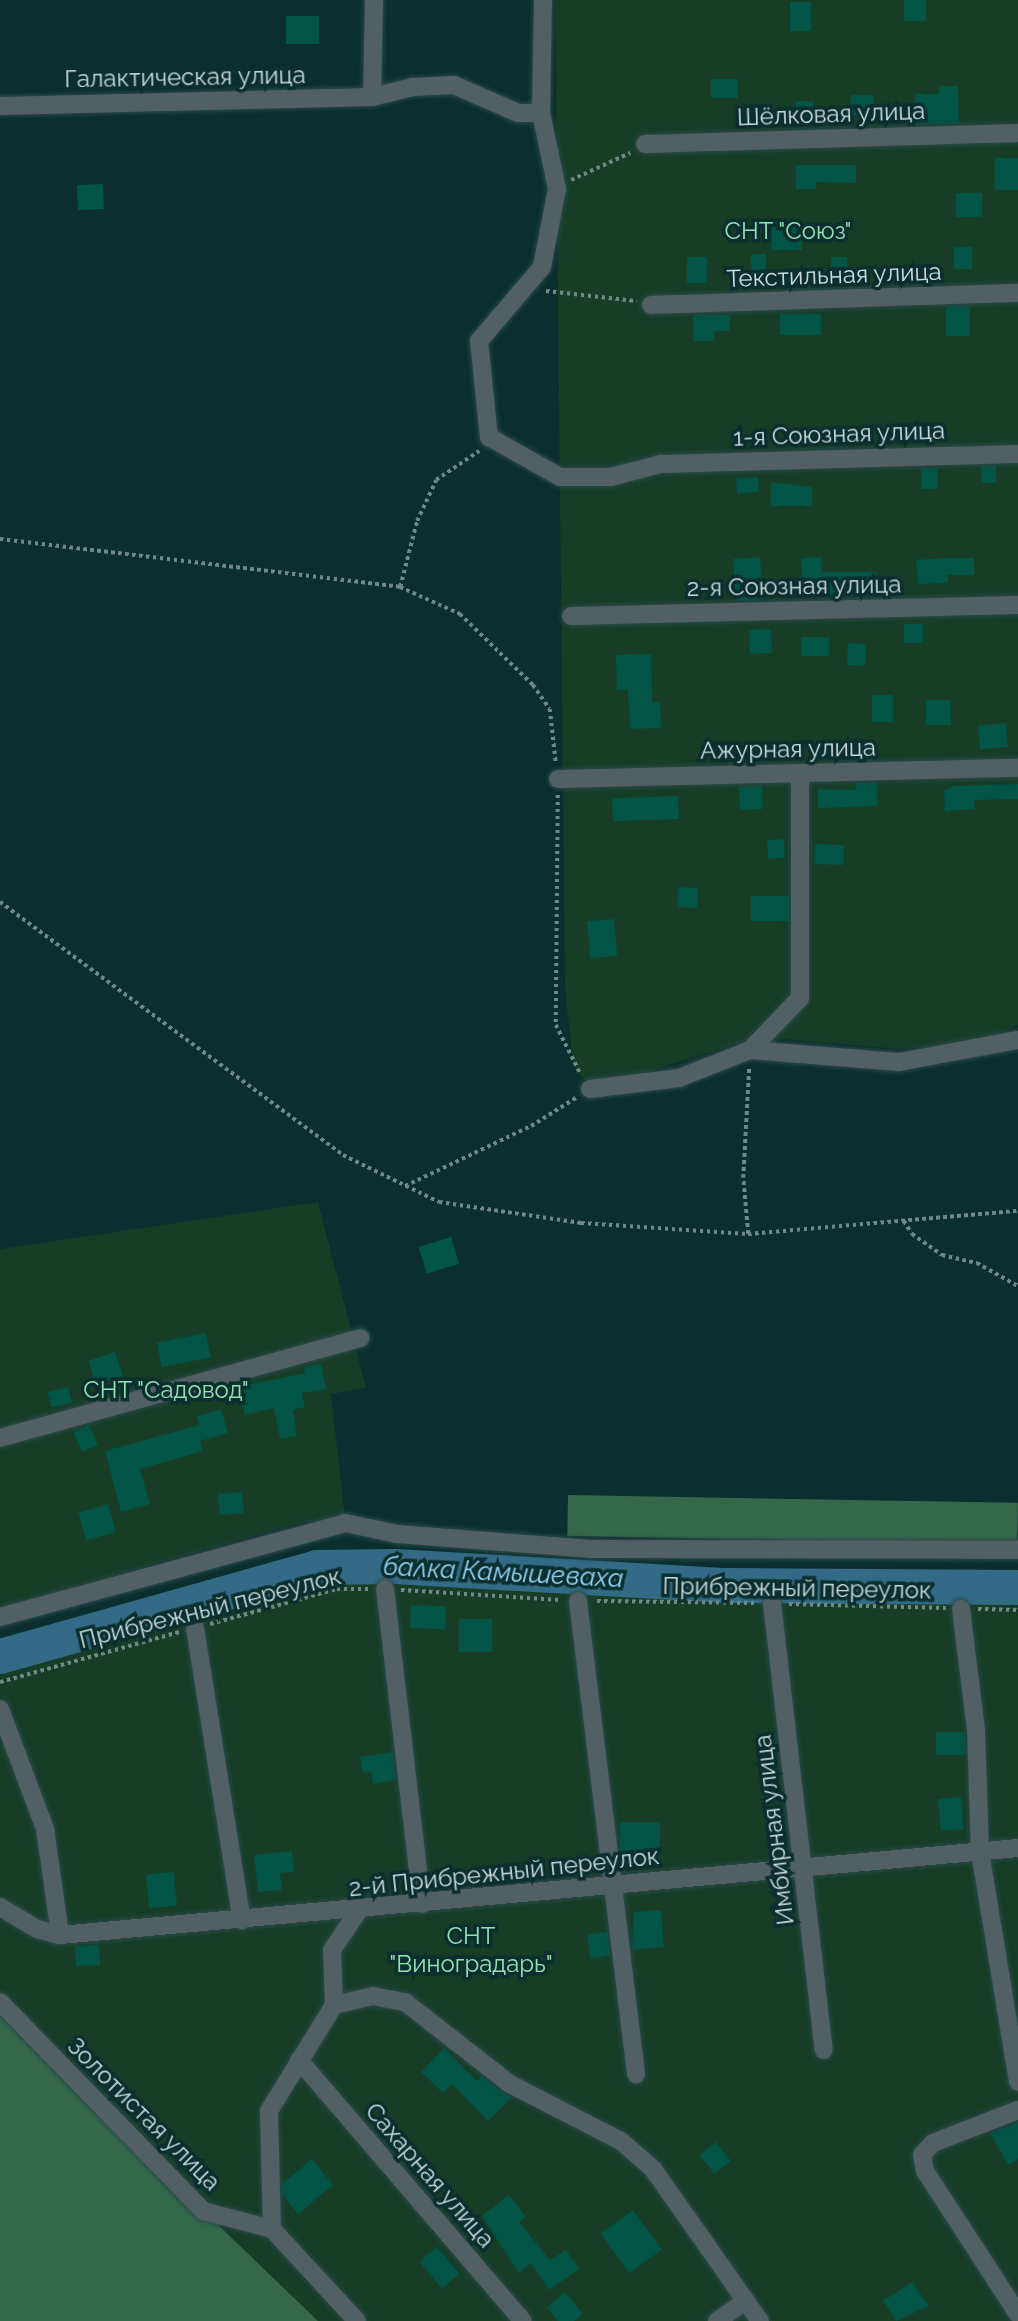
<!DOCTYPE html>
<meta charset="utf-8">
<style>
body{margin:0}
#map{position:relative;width:1018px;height:2321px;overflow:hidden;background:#0b2e2e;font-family:Raleway,sans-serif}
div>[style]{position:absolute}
.green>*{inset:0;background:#173d27}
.forest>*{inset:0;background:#35684a;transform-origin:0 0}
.river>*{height:35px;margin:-17.5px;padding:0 17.5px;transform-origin:17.5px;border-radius:17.5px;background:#336b87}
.building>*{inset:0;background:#025445;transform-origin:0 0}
.path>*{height:3.5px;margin-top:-1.75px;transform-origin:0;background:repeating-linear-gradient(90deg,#6f8989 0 3.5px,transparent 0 7px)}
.roads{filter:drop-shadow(0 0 2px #294a4a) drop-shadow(0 0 2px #294a4a)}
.minor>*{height:18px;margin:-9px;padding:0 9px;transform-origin:9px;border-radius:9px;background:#526063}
span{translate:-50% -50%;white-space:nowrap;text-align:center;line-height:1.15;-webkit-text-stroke:7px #0b2e2e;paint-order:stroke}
.street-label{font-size:24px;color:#c9dbdb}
.park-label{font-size:24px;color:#91e0b0}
.water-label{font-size:26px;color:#92d4f8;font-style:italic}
</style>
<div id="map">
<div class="green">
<div style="clip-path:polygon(555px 0,1018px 0,1018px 1025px,982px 1042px,900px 1049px,760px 1037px,590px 1089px,573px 1064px,565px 988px)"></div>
<div style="clip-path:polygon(318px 1202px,366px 1388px,331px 1394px,345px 1518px,298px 1523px,0 1608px,0 1249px)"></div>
<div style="clip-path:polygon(396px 1574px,1018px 1604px,1018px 2321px,318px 2321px,0 2015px,0 1656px,318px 1580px)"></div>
</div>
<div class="forest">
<div style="left:568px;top:1495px;width:450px;height:41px;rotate:1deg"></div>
<div style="clip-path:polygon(0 2015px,318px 2321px,0 2321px)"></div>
</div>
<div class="river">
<div style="left:0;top:1656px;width:328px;rotate:-15.7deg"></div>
<div style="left:316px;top:1567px;width:79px;rotate:-0.7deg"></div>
<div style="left:395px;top:1566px;width:332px;rotate:3.3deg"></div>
<div style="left:726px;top:1585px;width:292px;rotate:0.4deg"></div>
</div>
<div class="building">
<div style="left:904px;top:0;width:22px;height:21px"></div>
<div style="left:790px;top:2px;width:21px;height:29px"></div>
<div style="left:319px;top:16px;width:28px;height:33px;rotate:90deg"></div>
<div style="left:711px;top:79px;width:27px;height:19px"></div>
<div style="clip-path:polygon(939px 86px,958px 86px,959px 123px,915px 124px,915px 94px,939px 94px)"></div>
<div style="left:851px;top:95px;width:23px;height:21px"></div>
<div style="left:796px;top:101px;width:17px;height:22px"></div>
<div style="left:995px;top:158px;width:23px;height:32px"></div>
<div style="clip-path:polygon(796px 165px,856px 165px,856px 183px,816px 182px,816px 189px,796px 189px)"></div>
<div style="left:103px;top:184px;width:25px;height:26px;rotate:88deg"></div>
<div style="left:956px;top:193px;width:26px;height:24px"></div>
<div style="left:772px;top:221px;width:30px;height:29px"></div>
<div style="left:954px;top:247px;width:18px;height:22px"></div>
<div style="left:751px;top:254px;width:15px;height:23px"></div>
<div style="left:687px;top:257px;width:20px;height:26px"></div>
<div style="left:831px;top:257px;width:16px;height:24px"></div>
<div style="left:970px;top:306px;width:30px;height:24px;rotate:90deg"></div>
<div style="left:780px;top:314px;width:41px;height:21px"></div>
<div style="clip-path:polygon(693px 315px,730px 315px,730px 331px,714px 331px,714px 341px,693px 341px)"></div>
<div style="left:981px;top:466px;width:15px;height:17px"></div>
<div style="left:921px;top:468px;width:17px;height:21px"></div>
<div style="left:758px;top:477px;width:15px;height:22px;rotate:86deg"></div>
<div style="clip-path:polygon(771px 482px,812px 487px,812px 506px,771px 506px)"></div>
<div style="left:760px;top:557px;width:42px;height:27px;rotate:86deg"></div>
<div style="clip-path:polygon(821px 557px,822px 572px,876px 572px,876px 597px,803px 593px,801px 558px)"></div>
<div style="clip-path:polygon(946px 558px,974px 558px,974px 575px,948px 575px,948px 583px,918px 584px,916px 560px)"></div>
<div style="left:904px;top:624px;width:19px;height:19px"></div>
<div style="left:771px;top:629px;width:24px;height:22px;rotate:88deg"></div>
<div style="left:801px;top:637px;width:28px;height:19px"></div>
<div style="left:848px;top:643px;width:18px;height:22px;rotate:3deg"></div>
<div style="clip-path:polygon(651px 654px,652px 702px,660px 702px,661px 728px,630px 729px,628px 690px,617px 690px,616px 655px)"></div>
<div style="left:872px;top:695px;width:21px;height:27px"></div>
<div style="left:951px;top:700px;width:25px;height:25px;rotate:90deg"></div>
<div style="left:1006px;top:723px;width:24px;height:28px;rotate:85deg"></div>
<div style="clip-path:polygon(855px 783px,877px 783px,877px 806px,818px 808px,818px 789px,856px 790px)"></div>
<div style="clip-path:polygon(1018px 784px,1018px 799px,974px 800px,975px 809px,945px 811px,944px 791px,953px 786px)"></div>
<div style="left:762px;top:786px;width:23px;height:23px;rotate:88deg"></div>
<div style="left:678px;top:796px;width:23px;height:66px;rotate:88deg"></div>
<div style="left:784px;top:839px;width:19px;height:17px;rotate:87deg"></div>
<div style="left:815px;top:844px;width:29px;height:20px;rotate:2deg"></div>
<div style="left:678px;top:887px;width:20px;height:20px;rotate:3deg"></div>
<div style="left:751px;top:896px;width:38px;height:25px"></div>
<div style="left:614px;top:919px;width:37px;height:27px;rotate:85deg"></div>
<div style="left:451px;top:1237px;width:28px;height:34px;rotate:73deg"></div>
<div style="left:206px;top:1333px;width:25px;height:50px;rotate:79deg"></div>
<div style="left:115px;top:1352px;width:25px;height:28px;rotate:72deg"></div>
<div style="clip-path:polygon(321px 1364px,326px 1389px,302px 1393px,305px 1407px,293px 1410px,297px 1436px,280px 1439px,274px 1408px,245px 1415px,238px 1387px,305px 1373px,304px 1367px)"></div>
<div style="left:68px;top:1387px;width:16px;height:21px;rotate:76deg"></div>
<div style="clip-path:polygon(221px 1409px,228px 1433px,200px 1441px,203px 1451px,140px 1469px,150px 1504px,121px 1512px,105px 1451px,199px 1425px,197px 1416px)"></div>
<div style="left:89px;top:1425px;width:22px;height:17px;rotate:66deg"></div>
<div style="left:242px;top:1492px;width:21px;height:24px;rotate:85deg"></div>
<div style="left:108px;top:1504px;width:29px;height:31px;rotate:74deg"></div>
<div style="left:411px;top:1605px;width:35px;height:23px;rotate:2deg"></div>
<div style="left:492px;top:1619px;width:33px;height:33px;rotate:90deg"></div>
<div style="left:965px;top:1732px;width:23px;height:29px;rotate:90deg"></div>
<div style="clip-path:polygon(393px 1752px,396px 1780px,373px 1784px,371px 1772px,363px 1773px,360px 1757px)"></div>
<div style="left:961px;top:1797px;width:32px;height:23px;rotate:85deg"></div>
<div style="left:620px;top:1822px;width:40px;height:34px;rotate:1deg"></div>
<div style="clip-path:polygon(292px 1851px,294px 1872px,280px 1873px,282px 1890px,258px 1892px,254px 1855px)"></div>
<div style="left:174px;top:1872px;width:34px;height:28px;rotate:85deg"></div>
<div style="clip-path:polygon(661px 1910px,664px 1947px,632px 1950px,634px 1912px)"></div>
<div style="left:607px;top:1932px;width:24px;height:20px;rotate:83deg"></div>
<div style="left:99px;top:1945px;width:20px;height:24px;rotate:87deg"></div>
<div style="clip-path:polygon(444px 2048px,477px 2081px,481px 2076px,511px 2098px,488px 2121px,452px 2084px,443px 2093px,421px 2072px)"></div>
<div style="clip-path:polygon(1018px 2122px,1018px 2159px,1008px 2165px,990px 2133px)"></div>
<div style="left:716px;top:2142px;width:24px;height:21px;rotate:52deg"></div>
<div style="clip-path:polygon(312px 2159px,333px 2185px,298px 2214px,282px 2194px,282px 2184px)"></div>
<div style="clip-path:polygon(509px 2195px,526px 2217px,519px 2222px,550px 2260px,566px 2250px,579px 2269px,549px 2290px,531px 2263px,519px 2273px,482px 2216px)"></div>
<div style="left:633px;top:2210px;width:49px;height:40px;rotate:54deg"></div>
<div style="left:437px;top:2247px;width:35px;height:23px;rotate:50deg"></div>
<div style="clip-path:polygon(912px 2282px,929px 2306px,896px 2321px,883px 2301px)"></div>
<div style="clip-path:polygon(565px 2292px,583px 2314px,574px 2321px,558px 2321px,547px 2307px)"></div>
</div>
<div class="path">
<div style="left:571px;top:180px;width:65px;rotate:-24.6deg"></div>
<div style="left:546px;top:291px;width:91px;rotate:6.3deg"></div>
<div style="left:0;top:539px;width:403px;rotate:6.8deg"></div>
<div style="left:400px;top:587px;width:66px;rotate:24.2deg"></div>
<div style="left:460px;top:614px;width:102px;rotate:44.2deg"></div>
<div style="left:533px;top:685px;width:29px;rotate:55deg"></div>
<div style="left:550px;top:709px;width:54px;rotate:83.7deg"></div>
<div style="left:400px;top:587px;width:68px;rotate:-75.6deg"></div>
<div style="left:417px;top:521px;width:45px;rotate:-65.1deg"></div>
<div style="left:436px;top:480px;width:52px;rotate:-34deg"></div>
<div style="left:558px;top:795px;width:230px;rotate:90.5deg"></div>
<div style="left:556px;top:1025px;width:56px;rotate:63.4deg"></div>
<div style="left:0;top:902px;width:426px;rotate:36.4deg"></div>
<div style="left:343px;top:1155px;width:107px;rotate:26.1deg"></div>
<div style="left:439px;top:1202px;width:144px;rotate:8.4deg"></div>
<div style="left:581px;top:1223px;width:167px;rotate:3.8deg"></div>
<div style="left:748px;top:1234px;width:271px;rotate:-4.9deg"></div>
<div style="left:405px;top:1186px;width:140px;rotate:-25.5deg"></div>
<div style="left:531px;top:1126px;width:54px;rotate:-32.2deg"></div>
<div style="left:904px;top:1221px;width:15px;rotate:58deg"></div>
<div style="left:912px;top:1234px;width:37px;rotate:35deg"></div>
<div style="left:942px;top:1255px;width:36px;rotate:13deg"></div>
<div style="left:977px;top:1263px;width:47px;rotate:29.3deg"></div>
<div style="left:748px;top:1234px;width:56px;rotate:-95.1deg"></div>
<div style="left:743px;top:1178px;width:110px;rotate:-86.9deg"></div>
<div style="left:401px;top:1590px;width:160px;rotate:3.6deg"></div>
<div style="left:597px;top:1601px;width:157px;rotate:0.7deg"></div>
<div style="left:789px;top:1604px;width:157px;rotate:1.5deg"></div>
<div style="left:978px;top:1609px;width:40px;rotate:1.4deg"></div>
<div style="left:210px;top:1624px;width:132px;rotate:-15.4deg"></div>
<div style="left:337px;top:1589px;width:32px"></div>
<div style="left:0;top:1682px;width:186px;rotate:-15.6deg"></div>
</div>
<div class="roads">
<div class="minor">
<div style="left:543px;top:0;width:113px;rotate:91deg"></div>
<div style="left:541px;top:113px;width:78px;rotate:78.1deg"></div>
<div style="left:557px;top:189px;width:79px;rotate:100.9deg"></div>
<div style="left:542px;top:267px;width:97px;rotate:130.4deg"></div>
<div style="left:479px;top:341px;width:97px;rotate:84.1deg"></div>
<div style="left:489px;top:437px;width:81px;rotate:29.4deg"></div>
<div style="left:560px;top:477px;width:51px"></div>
<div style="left:611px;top:477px;width:52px;rotate:-14.6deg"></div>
<div style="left:661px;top:464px;width:357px;rotate:-1.6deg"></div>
<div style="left:372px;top:97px;width:97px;rotate:-88.8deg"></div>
<div style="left:0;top:106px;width:372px;rotate:-1.4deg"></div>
<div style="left:372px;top:97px;width:42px;rotate:-13.7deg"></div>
<div style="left:413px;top:87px;width:41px;rotate:-2.8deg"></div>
<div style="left:454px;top:85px;width:70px;rotate:23.6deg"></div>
<div style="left:518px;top:113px;width:23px"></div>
<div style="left:645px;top:144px;width:373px;rotate:-1.7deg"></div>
<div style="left:651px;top:305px;width:367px;rotate:-1.9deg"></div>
<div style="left:571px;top:616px;width:447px;rotate:-1.4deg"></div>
<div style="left:558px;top:779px;width:460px;rotate:-1.4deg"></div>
<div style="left:750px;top:1050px;width:72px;rotate:-46.1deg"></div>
<div style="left:800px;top:998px;width:225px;rotate:-90deg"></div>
<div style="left:590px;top:1089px;width:90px;rotate:-7deg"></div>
<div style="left:679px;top:1078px;width:76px;rotate:-21.5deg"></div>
<div style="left:750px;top:1050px;width:149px;rotate:4.6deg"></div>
<div style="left:899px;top:1062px;width:121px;rotate:-10.5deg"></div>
<div style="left:0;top:1438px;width:374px;rotate:-15.5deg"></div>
<div style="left:385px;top:1589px;width:317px;rotate:83.3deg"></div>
<div style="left:578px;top:1601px;width:477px;rotate:83deg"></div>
<div style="left:772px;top:1603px;width:450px;rotate:83.4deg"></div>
<div style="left:961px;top:1609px;width:122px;rotate:82.9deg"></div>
<div style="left:976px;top:1730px;width:122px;rotate:88.1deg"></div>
<div style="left:980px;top:1852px;width:233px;rotate:80.6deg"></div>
<div style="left:0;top:1617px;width:358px;rotate:-15.2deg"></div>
<div style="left:345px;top:1523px;width:53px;rotate:11.9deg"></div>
<div style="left:397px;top:1534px;width:197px;rotate:4.4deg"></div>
<div style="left:593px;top:1549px;width:425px;rotate:0.1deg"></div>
<div style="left:195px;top:1628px;width:296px;rotate:80.9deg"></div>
<div style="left:0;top:1709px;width:128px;rotate:69.4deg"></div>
<div style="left:45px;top:1829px;width:107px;rotate:81.9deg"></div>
<div style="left:0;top:1907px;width:43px;rotate:30.7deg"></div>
<div style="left:37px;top:1929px;width:24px;rotate:15deg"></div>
<div style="left:60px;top:1935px;width:962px;rotate:-5.19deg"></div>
<div style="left:0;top:2002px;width:291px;rotate:45.8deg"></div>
<div style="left:203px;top:2211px;width:71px;rotate:14.6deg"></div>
<div style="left:272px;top:2229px;width:125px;rotate:47.3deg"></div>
<div style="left:334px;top:2005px;width:40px;rotate:-13deg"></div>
<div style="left:373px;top:1996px;width:33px;rotate:11deg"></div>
<div style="left:405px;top:2002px;width:133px;rotate:38deg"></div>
<div style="left:510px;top:2084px;width:125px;rotate:27.2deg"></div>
<div style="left:621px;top:2141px;width:43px;rotate:41.2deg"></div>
<div style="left:653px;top:2169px;width:186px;rotate:54.9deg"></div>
<div style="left:299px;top:2060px;width:344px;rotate:49.4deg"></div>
<div style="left:1018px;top:2110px;width:91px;rotate:158.8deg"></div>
<div style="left:933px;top:2143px;width:16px;rotate:133deg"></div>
<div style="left:922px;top:2155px;width:16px;rotate:79deg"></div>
<div style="left:925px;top:2171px;width:171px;rotate:57deg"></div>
<div style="left:272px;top:2229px;width:118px;rotate:-91.5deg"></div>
<div style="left:269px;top:2111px;width:124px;rotate:-58.5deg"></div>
<div style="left:334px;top:2005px;width:55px;rotate:-92.1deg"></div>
<div style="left:332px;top:1950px;width:48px;rotate:-56deg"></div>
<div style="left:717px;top:2321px;width:35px;rotate:-35deg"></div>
</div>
</div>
<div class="street-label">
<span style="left:185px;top:77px;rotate:-1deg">Галактическая улица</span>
<span style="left:831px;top:114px;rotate:-2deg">Шёлковая улица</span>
<span style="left:834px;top:275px;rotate:-2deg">Текстильная улица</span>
<span style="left:839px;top:434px;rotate:-2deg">1-я Союзная улица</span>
<span style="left:794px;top:586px;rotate:-1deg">2-я Союзная улица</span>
<span style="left:788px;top:749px;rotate:-1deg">Ажурная улица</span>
<span style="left:797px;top:1588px;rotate:1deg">Прибрежный переулок</span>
<span style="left:210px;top:1608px;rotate:-14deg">Прибрежный переулок</span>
<span style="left:774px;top:1830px;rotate:-97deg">Имбирная улица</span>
<span style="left:504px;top:1872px;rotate:-6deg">2-й Прибрежный переулок</span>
<span style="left:144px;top:2114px;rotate:45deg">Золотистая улица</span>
<span style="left:430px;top:2175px;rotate:49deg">Сахарная улица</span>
</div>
<div class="park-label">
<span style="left:788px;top:231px">СНТ "Союз"</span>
<span style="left:166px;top:1390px">СНТ "Садовод"</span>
<span style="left:471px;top:1950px">СНТ<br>"Виноградарь"</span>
</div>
<div class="water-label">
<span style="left:503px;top:1573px;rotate:3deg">балка Камышеваха</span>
</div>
</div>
